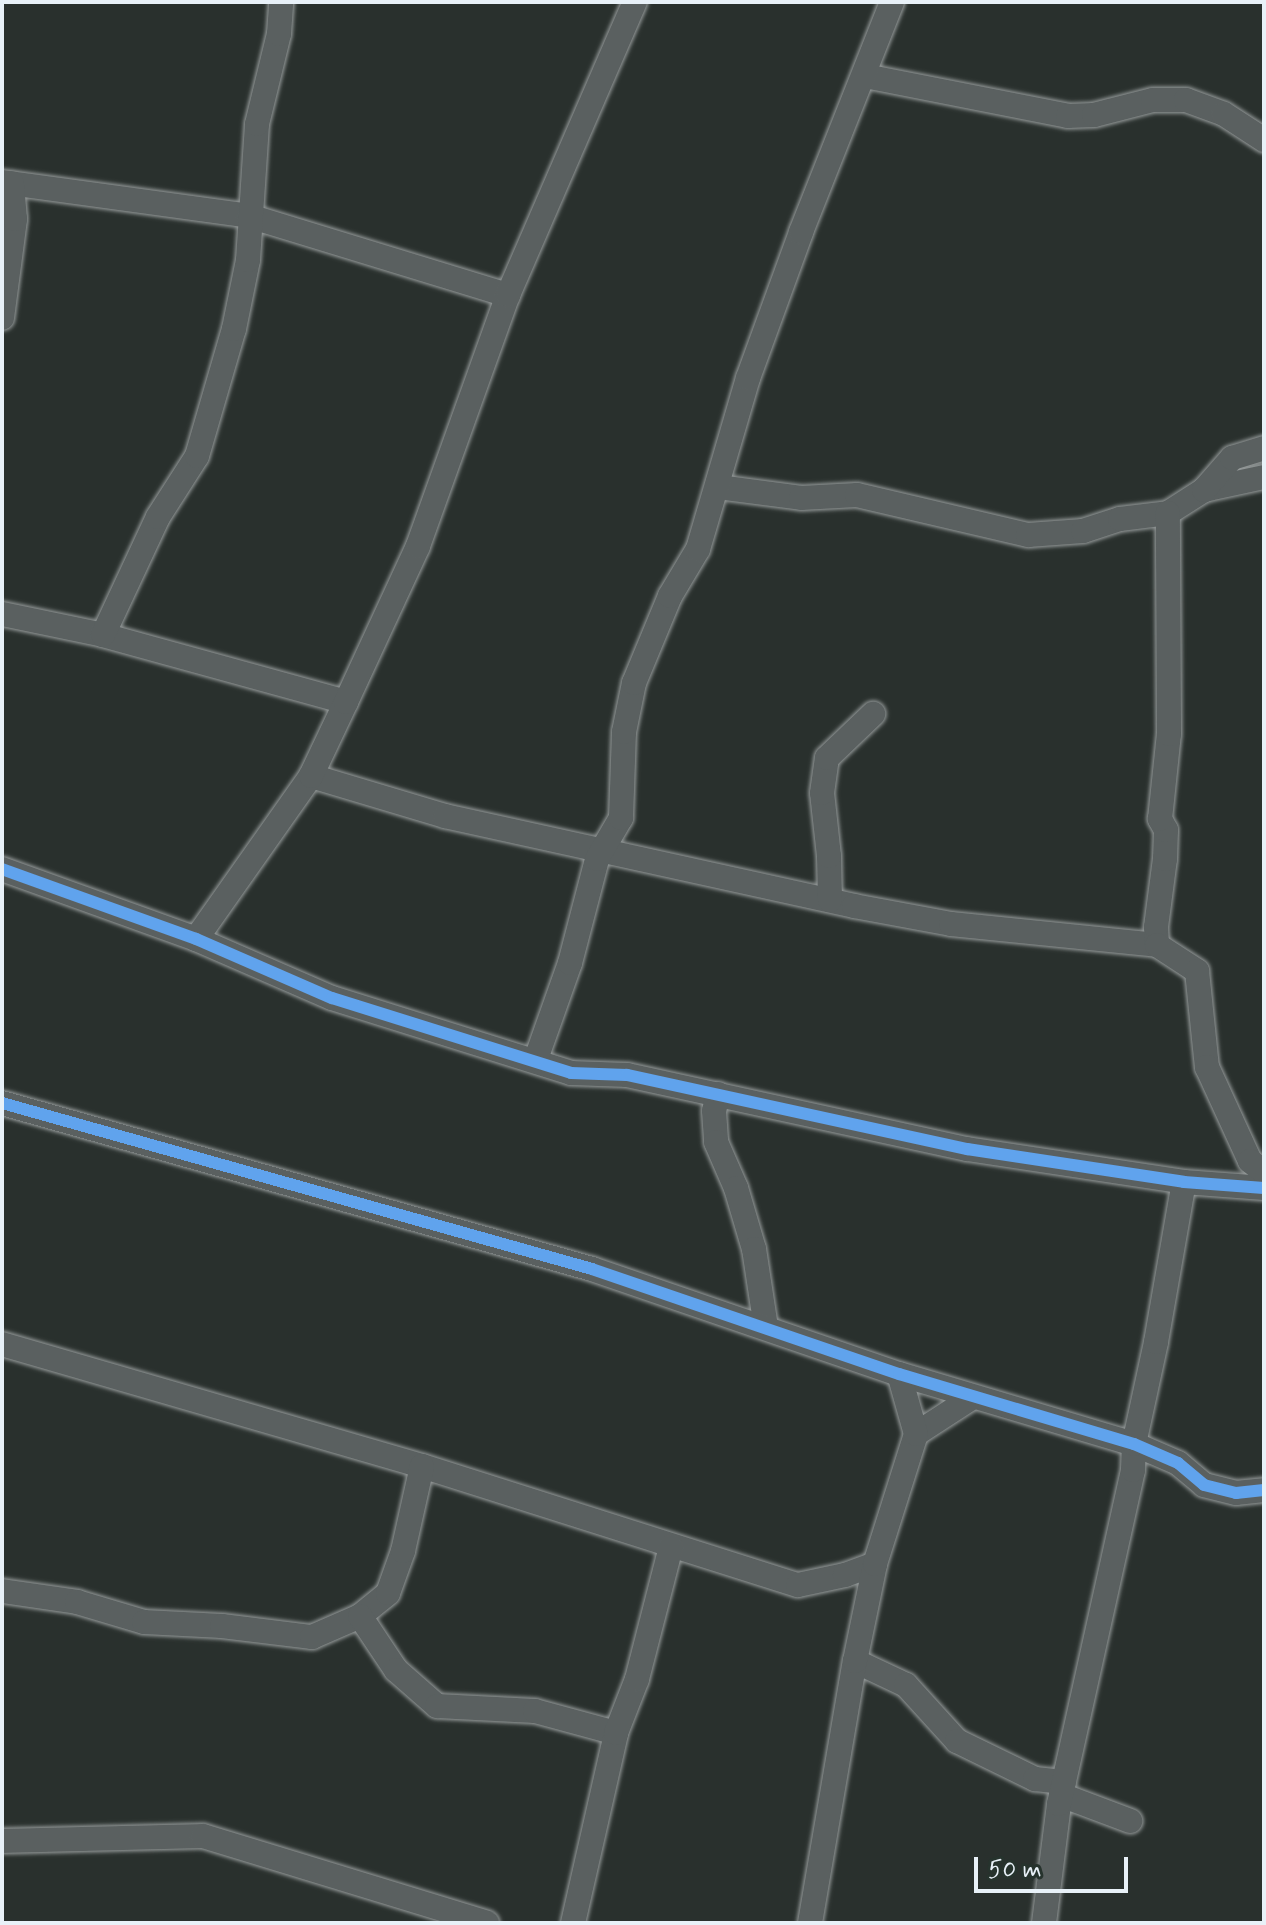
<!DOCTYPE html>
<style>
body{margin:0}
#map{position:relative;width:1266px;height:1925px;overflow:hidden;background:#29302d;font-family:Mynerve,sans-serif}
div>[style]{position:absolute}
.roads{filter:drop-shadow(0 0 2px #959a9a) drop-shadow(0 0 2px #959a9a)}
.street>*{height:24px;margin:-12px;padding:0 12px;transform-origin:12px;border-radius:12px;background:#5a6060}
.cycleway>*{height:12px;margin:-6px;padding:0 6px;transform-origin:6px;border-radius:6px;background:#60a3ed}
span{translate:-50% -50%;white-space:nowrap;text-align:center;line-height:1.15;-webkit-text-stroke:7px #26332d;paint-order:stroke}
.frame{position:absolute;inset:0;border:4px solid #e8f1f8;pointer-events:none}
.scale{position:absolute;left:974px;top:1857px;width:154px;height:36px;box-sizing:border-box;border:4px solid #e8f1f8;border-top:0;padding-left:10px;font-size:24px;line-height:28px;white-space:nowrap;color:#e8f1f8;-webkit-text-stroke:6px #26332d;paint-order:stroke}
</style>
<div id="map">
<div class="roads">
<div class="street">
<div style="left:865px;top:76px;width:207px;rotate:11.1deg"></div>
<div style="left:1068px;top:116px;width:26px;rotate:-2deg"></div>
<div style="left:1094px;top:115px;width:61px;rotate:-14.3deg"></div>
<div style="left:1153px;top:100px;width:33px"></div>
<div style="left:1186px;top:100px;width:40px;rotate:20.2deg"></div>
<div style="left:1224px;top:114px;width:48px;rotate:33deg"></div>
<div style="left:2px;top:182px;width:249px;rotate:7.8deg"></div>
<div style="left:249px;top:216px;width:271px;rotate:17deg"></div>
<div style="left:2px;top:318px;width:100px;rotate:-82.5deg"></div>
<div style="left:15px;top:219px;width:36px;rotate:-95deg"></div>
<div style="left:718px;top:487px;width:84px;rotate:7.5deg"></div>
<div style="left:801px;top:498px;width:56px;rotate:-3.1deg"></div>
<div style="left:857px;top:495px;width:176px;rotate:13.2deg"></div>
<div style="left:1028px;top:535px;width:55px;rotate:-4.2deg"></div>
<div style="left:1083px;top:531px;width:39px;rotate:-18deg"></div>
<div style="left:1120px;top:519px;width:48px;rotate:-7.1deg"></div>
<div style="left:1168px;top:513px;width:43px;rotate:-32.6deg"></div>
<div style="left:1204px;top:490px;width:61px;rotate:-12.2deg"></div>
<div style="left:1204px;top:490px;width:43px;rotate:-48.8deg"></div>
<div style="left:1232px;top:458px;width:34px;rotate:-17deg"></div>
<div style="left:2px;top:614px;width:103px;rotate:11.7deg"></div>
<div style="left:103px;top:635px;width:252px;rotate:15.4deg"></div>
<div style="left:103px;top:635px;width:130px;rotate:-65deg"></div>
<div style="left:158px;top:517px;width:72px;rotate:-57.4deg"></div>
<div style="left:197px;top:456px;width:132px;rotate:-73.8deg"></div>
<div style="left:234px;top:329px;width:70px;rotate:-78.5deg"></div>
<div style="left:248px;top:260px;width:136px;rotate:-86.2deg"></div>
<div style="left:257px;top:124px;width:93px;rotate:-76.3deg"></div>
<div style="left:279px;top:34px;width:32px;rotate:-86deg"></div>
<div style="left:311px;top:776px;width:140px;rotate:16.6deg"></div>
<div style="left:445px;top:816px;width:419px;rotate:12.4deg"></div>
<div style="left:854px;top:906px;width:99px;rotate:10.5deg"></div>
<div style="left:951px;top:924px;width:207px;rotate:5.8deg"></div>
<div style="left:1157px;top:945px;width:18px;rotate:-93deg"></div>
<div style="left:1156px;top:927px;width:69px;rotate:-82.5deg"></div>
<div style="left:1165px;top:859px;width:29px;rotate:-88deg"></div>
<div style="left:1166px;top:830px;width:13px;rotate:-119deg"></div>
<div style="left:1160px;top:819px;width:85px;rotate:-84deg"></div>
<div style="left:1169px;top:734px;width:221px;rotate:-90.3deg"></div>
<div style="left:2px;top:869px;width:206px;rotate:19.8deg"></div>
<div style="left:196px;top:939px;width:148px;rotate:23.5deg"></div>
<div style="left:332px;top:998px;width:250px;rotate:17.4deg"></div>
<div style="left:571px;top:1073px;width:56px;rotate:2deg"></div>
<div style="left:627px;top:1075px;width:348px;rotate:12.3deg"></div>
<div style="left:967px;top:1149px;width:219px;rotate:8.6deg"></div>
<div style="left:1184px;top:1182px;width:80px;rotate:4.3deg"></div>
<div style="left:830px;top:900px;width:44px;rotate:-91.3deg"></div>
<div style="left:829px;top:856px;width:63px;rotate:-96.3deg"></div>
<div style="left:822px;top:793px;width:35px;rotate:-82deg"></div>
<div style="left:827px;top:758px;width:64px;rotate:-43.7deg"></div>
<div style="left:196px;top:939px;width:199px;rotate:-54.8deg"></div>
<div style="left:311px;top:776px;width:82px;rotate:-64.7deg"></div>
<div style="left:346px;top:702px;width:172px;rotate:-65.2deg"></div>
<div style="left:418px;top:546px;width:267px;rotate:-70.3deg"></div>
<div style="left:508px;top:295px;width:319px;rotate:-66.6deg"></div>
<div style="left:1157px;top:945px;width:48px;rotate:33deg"></div>
<div style="left:1197px;top:971px;width:97px;rotate:84.1deg"></div>
<div style="left:1207px;top:1067px;width:103px;rotate:65.4deg"></div>
<div style="left:1250px;top:1161px;width:18px;rotate:38deg"></div>
<div style="left:536px;top:1059px;width:102px;rotate:-70.5deg"></div>
<div style="left:570px;top:963px;width:107px;rotate:-75.4deg"></div>
<div style="left:597px;top:859px;width:48px;rotate:-59.7deg"></div>
<div style="left:621px;top:818px;width:86px;rotate:-88deg"></div>
<div style="left:624px;top:732px;width:50px;rotate:-78.5deg"></div>
<div style="left:634px;top:683px;width:94px;rotate:-67.5deg"></div>
<div style="left:670px;top:596px;width:55px;rotate:-59.2deg"></div>
<div style="left:698px;top:549px;width:178px;rotate:-73.7deg"></div>
<div style="left:748px;top:378px;width:155px;rotate:-70deg"></div>
<div style="left:801px;top:232px;width:247px;rotate:-68.4deg"></div>
<div style="left:718px;top:1094px;width:17px;rotate:103deg"></div>
<div style="left:714px;top:1111px;width:31px;rotate:86deg"></div>
<div style="left:716px;top:1142px;width:50px;rotate:66.5deg"></div>
<div style="left:736px;top:1188px;width:64px;rotate:73.6deg"></div>
<div style="left:754px;top:1249px;width:79px;rotate:81.3deg"></div>
<div style="left:2px;top:1103px;width:613px;rotate:15.71deg"></div>
<div style="left:592px;top:1269px;width:324px;rotate:18.9deg"></div>
<div style="left:899px;top:1374px;width:245px;rotate:16.6deg"></div>
<div style="left:1134px;top:1444px;width:48px;rotate:23.4deg"></div>
<div style="left:1178px;top:1463px;width:34px;rotate:40deg"></div>
<div style="left:1204px;top:1485px;width:33px;rotate:14deg"></div>
<div style="left:1236px;top:1493px;width:28px;rotate:-6deg"></div>
<div style="left:2px;top:1344px;width:437px;rotate:16.2deg"></div>
<div style="left:422px;top:1466px;width:394px;rotate:17.6deg"></div>
<div style="left:798px;top:1585px;width:48px;rotate:-12deg"></div>
<div style="left:845px;top:1575px;width:32px;rotate:-20deg"></div>
<div style="left:916px;top:1434px;width:68px;rotate:-33deg"></div>
<div style="left:2px;top:1591px;width:76px;rotate:8.3deg"></div>
<div style="left:77px;top:1602px;width:70px;rotate:16.6deg"></div>
<div style="left:144px;top:1622px;width:78px;rotate:2.9deg"></div>
<div style="left:222px;top:1626px;width:91px;rotate:7deg"></div>
<div style="left:312px;top:1637px;width:52px;rotate:-23.6deg"></div>
<div style="left:360px;top:1616px;width:36px;rotate:-39deg"></div>
<div style="left:388px;top:1593px;width:45px;rotate:-70.3deg"></div>
<div style="left:403px;top:1551px;width:87px;rotate:-77.4deg"></div>
<div style="left:360px;top:1616px;width:65px;rotate:56.3deg"></div>
<div style="left:396px;top:1670px;width:55px;rotate:41.3deg"></div>
<div style="left:437px;top:1706px;width:98px;rotate:2.9deg"></div>
<div style="left:535px;top:1711px;width:84px;rotate:15.2deg"></div>
<div style="left:855px;top:1661px;width:56px;rotate:25.2deg"></div>
<div style="left:906px;top:1685px;width:76px;rotate:47.7deg"></div>
<div style="left:957px;top:1741px;width:87px;rotate:26deg"></div>
<div style="left:1035px;top:1779px;width:29px;rotate:6deg"></div>
<div style="left:1061px;top:1795px;width:74px;rotate:20.6deg"></div>
<div style="left:2px;top:1841px;width:201px;rotate:-1.4deg"></div>
<div style="left:203px;top:1836px;width:297px;rotate:17deg"></div>
<div style="left:573px;top:1923px;width:195px;rotate:-77.2deg"></div>
<div style="left:616px;top:1733px;width:58px;rotate:-68.7deg"></div>
<div style="left:637px;top:1679px;width:136px;rotate:-75.6deg"></div>
<div style="left:810px;top:1923px;width:266px;rotate:-80.3deg"></div>
<div style="left:855px;top:1661px;width:99px;rotate:-78.3deg"></div>
<div style="left:875px;top:1564px;width:136px;rotate:-72.5deg"></div>
<div style="left:916px;top:1434px;width:62px;rotate:-105.8deg"></div>
<div style="left:1044px;top:1923px;width:120px;rotate:-82.8deg"></div>
<div style="left:1059px;top:1804px;width:342px;rotate:-77.5deg"></div>
<div style="left:1133px;top:1470px;width:26px;rotate:-88deg"></div>
<div style="left:1134px;top:1444px;width:104px;rotate:-77.8deg"></div>
<div style="left:1156px;top:1342px;width:162px;rotate:-80.1deg"></div>
</div>
</div>
<div class="cycleway">
<div style="left:2px;top:869px;width:206px;rotate:19.8deg"></div>
<div style="left:196px;top:939px;width:148px;rotate:23.5deg"></div>
<div style="left:332px;top:998px;width:250px;rotate:17.4deg"></div>
<div style="left:571px;top:1073px;width:56px;rotate:2deg"></div>
<div style="left:627px;top:1075px;width:348px;rotate:12.3deg"></div>
<div style="left:967px;top:1149px;width:219px;rotate:8.6deg"></div>
<div style="left:1184px;top:1182px;width:80px;rotate:4.3deg"></div>
<div style="left:2px;top:1103px;width:613px;rotate:15.71deg"></div>
<div style="left:592px;top:1269px;width:324px;rotate:18.9deg"></div>
<div style="left:899px;top:1374px;width:245px;rotate:16.6deg"></div>
<div style="left:1134px;top:1444px;width:48px;rotate:23.4deg"></div>
<div style="left:1178px;top:1463px;width:34px;rotate:40deg"></div>
<div style="left:1204px;top:1485px;width:33px;rotate:14deg"></div>
<div style="left:1236px;top:1493px;width:28px;rotate:-6deg"></div>
</div>
<div class="frame"></div>
<div class="scale">50 m</div>
</div>
